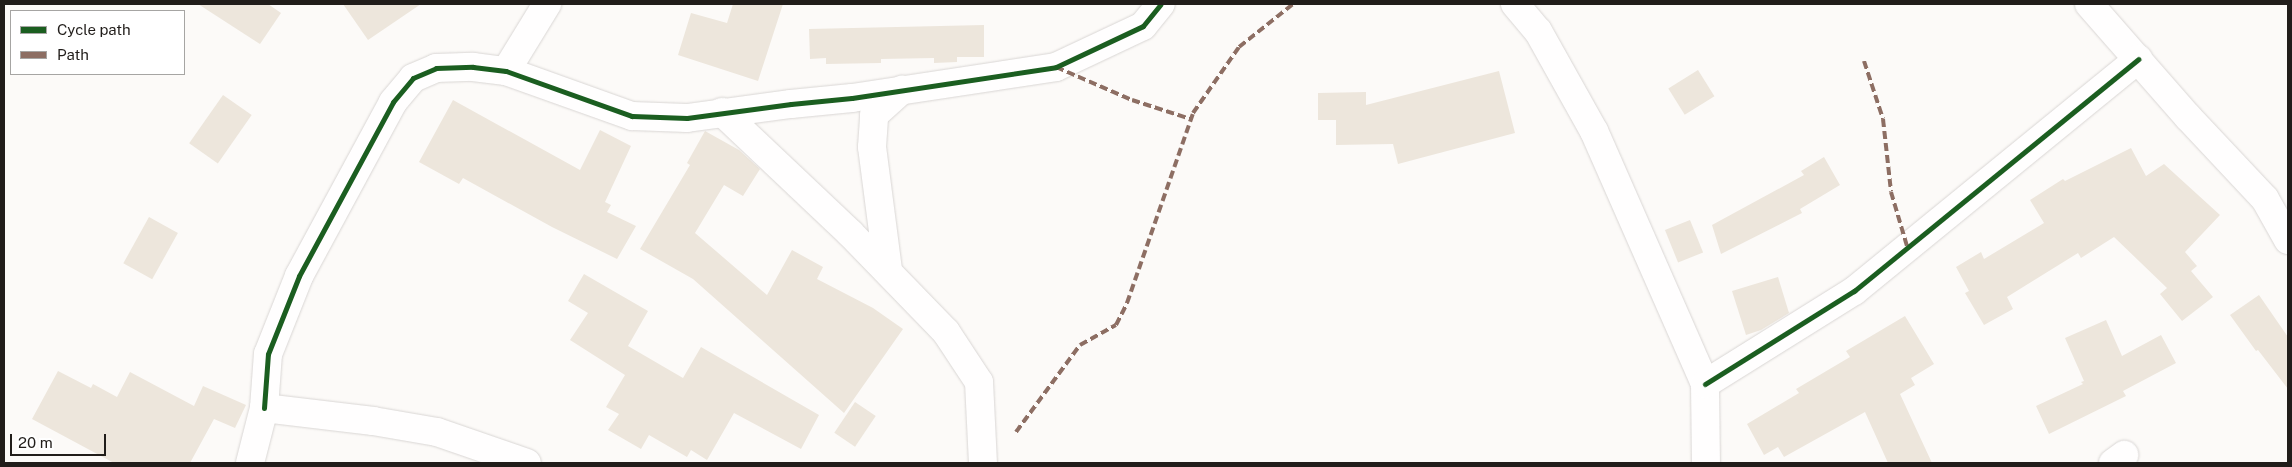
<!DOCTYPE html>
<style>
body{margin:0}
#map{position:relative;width:2292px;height:467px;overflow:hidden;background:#fcfaf8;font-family:"Public Sans",sans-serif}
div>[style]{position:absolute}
.building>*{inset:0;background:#ede6dc;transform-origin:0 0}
.roads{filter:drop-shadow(0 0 1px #d9d6d4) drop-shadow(0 0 1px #d9d6d4)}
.minor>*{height:28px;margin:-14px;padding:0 14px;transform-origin:14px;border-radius:14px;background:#fffefe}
.quiet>*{height:4px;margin-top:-2px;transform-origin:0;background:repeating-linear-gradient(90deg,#8d6e63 0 8px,transparent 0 12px)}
.cycleway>*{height:5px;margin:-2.5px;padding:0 2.5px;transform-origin:2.5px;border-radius:2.5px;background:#1b5e20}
span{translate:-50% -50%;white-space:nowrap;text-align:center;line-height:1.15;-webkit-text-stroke:4px #fff;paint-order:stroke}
.frame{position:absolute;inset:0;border:5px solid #211d1a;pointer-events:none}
.legend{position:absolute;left:10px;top:10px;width:175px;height:65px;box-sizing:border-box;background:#fff;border:1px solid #a6a5a3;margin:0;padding:6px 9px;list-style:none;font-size:15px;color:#211d1a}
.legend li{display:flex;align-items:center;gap:10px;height:25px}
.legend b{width:25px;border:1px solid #a6a5a3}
.scale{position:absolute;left:10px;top:434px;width:96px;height:22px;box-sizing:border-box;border:2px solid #211d1a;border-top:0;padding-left:6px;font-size:15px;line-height:18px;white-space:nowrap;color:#211d1a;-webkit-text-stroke:4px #fff;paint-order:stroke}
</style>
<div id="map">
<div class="building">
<div style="clip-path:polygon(198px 4px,268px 4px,281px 13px,260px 44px)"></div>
<div style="clip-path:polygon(343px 4px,421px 4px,368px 40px)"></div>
<div style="clip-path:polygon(733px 4px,783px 4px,758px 81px,678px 55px,691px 13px,727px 23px)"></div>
<div style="clip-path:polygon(984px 25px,984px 57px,957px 57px,957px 62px,934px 63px,934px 58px,881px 59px,881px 63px,826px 64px,826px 58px,810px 59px,809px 29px)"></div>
<div style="left:1698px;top:70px;width:31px;height:35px;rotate:58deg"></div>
<div style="clip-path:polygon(1499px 71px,1515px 133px,1398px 164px,1393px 144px,1336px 145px,1336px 120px,1318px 120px,1318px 93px,1366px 92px,1366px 105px)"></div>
<div style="left:223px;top:95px;width:35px;height:59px;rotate:35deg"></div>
<div style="clip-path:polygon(453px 100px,580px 170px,600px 130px,631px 146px,605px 202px,611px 205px,607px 212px,636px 226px,617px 259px,552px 227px,463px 178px,459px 184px,419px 162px)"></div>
<div style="clip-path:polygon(705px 131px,739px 150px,760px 169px,743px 196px,724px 185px,695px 233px,767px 295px,792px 250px,823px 267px,817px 279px,873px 308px,903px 329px,844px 413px,693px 279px,640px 249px,690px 165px,687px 163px)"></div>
<div style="clip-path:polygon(2131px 148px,2146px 176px,2164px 164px,2220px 215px,2185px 252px,2197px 266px,2191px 271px,2213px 297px,2182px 321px,2160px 294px,2167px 288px,2114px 237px,2081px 258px,2078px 253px,2007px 297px,2013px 309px,1984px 325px,1965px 293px,1969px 291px,1956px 267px,1981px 252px,1984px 259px,2044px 223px,2030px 200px,2063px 179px,2065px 181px)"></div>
<div style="clip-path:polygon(1824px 157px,1840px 185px,1800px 209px,1802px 213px,1721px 254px,1712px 225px,1804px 175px,1801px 171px)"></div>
<div style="left:149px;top:217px;width:33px;height:53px;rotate:29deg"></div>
<div style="left:1690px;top:220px;width:35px;height:27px;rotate:68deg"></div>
<div style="clip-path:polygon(584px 274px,648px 311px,628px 346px,683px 378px,701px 347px,819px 415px,801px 449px,734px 413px,707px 460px,691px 450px,687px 457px,649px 435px,641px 449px,608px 430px,619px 414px,606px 407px,625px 375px,570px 340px,588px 313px,568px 301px)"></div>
<div style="clip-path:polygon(1778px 277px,1789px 313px,1761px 330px,1746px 335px,1732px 291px)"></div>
<div style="clip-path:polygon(2259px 295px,2288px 337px,2288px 389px,2258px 350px,2256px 351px,2230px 315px)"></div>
<div style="clip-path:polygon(1905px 316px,1934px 364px,1911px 378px,1915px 385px,1900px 394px,1932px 463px,1888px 463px,1865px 412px,1784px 457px,1778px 447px,1764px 455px,1747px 424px,1799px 393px,1796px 389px,1850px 357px,1846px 351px)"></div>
<div style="clip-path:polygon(2106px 320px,2122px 356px,2161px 335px,2176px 363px,2123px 391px,2126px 396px,2049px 434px,2036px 406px,2083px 384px,2081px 382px,2084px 381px,2065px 338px)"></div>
<div style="clip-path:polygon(58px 371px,91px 388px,93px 384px,117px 397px,130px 372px,194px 406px,203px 386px,246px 405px,235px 428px,214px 419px,190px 463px,114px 463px,32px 419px)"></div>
<div style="left:855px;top:402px;width:25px;height:37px;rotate:34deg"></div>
</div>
<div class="roads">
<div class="minor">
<div style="left:1515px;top:4px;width:35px;rotate:50deg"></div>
<div style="left:1538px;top:31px;width:115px;rotate:60.8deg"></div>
<div style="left:1594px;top:131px;width:276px;rotate:66.3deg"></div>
<div style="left:1705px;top:384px;width:79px;rotate:89.3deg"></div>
<div style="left:2089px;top:4px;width:150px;rotate:48.8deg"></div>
<div style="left:2188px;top:117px;width:112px;rotate:46.8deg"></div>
<div style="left:2265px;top:199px;width:47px;rotate:60.7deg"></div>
<div style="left:506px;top:71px;width:79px;rotate:-58.5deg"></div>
<div style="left:722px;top:112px;width:176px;rotate:43.4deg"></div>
<div style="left:850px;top:233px;width:138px;rotate:45.9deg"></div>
<div style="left:946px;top:332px;width:60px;rotate:56.6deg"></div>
<div style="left:979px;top:382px;width:81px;rotate:87.2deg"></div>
<div style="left:888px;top:270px;width:124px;rotate:-97.4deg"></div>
<div style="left:872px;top:147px;width:32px;rotate:-86deg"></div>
<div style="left:874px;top:115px;width:38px;rotate:-42deg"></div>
<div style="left:1705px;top:384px;width:176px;rotate:-32deg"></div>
<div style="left:1854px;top:291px;width:367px;rotate:-39.2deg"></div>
<div style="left:264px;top:408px;width:54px;rotate:-85.8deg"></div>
<div style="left:268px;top:354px;width:84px;rotate:-68.3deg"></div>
<div style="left:299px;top:276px;width:198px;rotate:-61.6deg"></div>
<div style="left:393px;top:102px;width:31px;rotate:-50deg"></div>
<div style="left:413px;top:78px;width:25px;rotate:-23deg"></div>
<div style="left:436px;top:68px;width:37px;rotate:-2deg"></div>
<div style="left:473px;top:67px;width:33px;rotate:7deg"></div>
<div style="left:506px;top:71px;width:134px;rotate:19.7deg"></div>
<div style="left:632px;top:116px;width:55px;rotate:2.1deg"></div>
<div style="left:687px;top:118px;width:105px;rotate:-7.7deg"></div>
<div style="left:791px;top:104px;width:61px;rotate:-5.6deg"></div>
<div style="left:852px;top:98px;width:206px;rotate:-8.6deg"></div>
<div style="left:1056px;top:67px;width:96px;rotate:-25.2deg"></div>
<div style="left:1143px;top:26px;width:28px;rotate:-51deg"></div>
<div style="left:250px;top:463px;width:57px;rotate:-75.7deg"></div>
<div style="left:264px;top:408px;width:110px;rotate:6.8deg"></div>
<div style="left:373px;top:421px;width:65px;rotate:9.8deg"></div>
<div style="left:437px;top:432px;width:95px;rotate:19deg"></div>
<div style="left:2113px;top:463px;width:14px;rotate:-36deg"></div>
</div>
</div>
<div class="quiet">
<div style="left:1864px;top:61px;width:61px;rotate:71.9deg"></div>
<div style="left:1883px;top:119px;width:73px;rotate:83.7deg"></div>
<div style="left:1891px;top:192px;width:56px;rotate:73.5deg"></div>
<div style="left:1056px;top:67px;width:83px;rotate:23.5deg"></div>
<div style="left:1132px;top:100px;width:62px;rotate:17.9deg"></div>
<div style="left:1016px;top:432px;width:108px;rotate:-53.7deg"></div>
<div style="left:1080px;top:345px;width:41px;rotate:-29.1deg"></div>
<div style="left:1116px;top:325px;width:25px;rotate:-63deg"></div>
<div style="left:1127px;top:303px;width:201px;rotate:-70.8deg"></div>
<div style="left:1193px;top:113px;width:80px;rotate:-55.1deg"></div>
<div style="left:1239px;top:47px;width:69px;rotate:-38.5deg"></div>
</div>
<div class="cycleway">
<div style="left:1705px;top:384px;width:176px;rotate:-32deg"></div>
<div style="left:1854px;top:291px;width:367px;rotate:-39.2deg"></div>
<div style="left:264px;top:408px;width:54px;rotate:-85.8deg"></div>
<div style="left:268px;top:354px;width:84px;rotate:-68.3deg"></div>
<div style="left:299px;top:276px;width:198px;rotate:-61.6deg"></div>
<div style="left:393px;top:102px;width:31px;rotate:-50deg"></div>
<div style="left:413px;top:78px;width:25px;rotate:-23deg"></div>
<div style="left:436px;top:68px;width:37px;rotate:-2deg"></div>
<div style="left:473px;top:67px;width:33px;rotate:7deg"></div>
<div style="left:506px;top:71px;width:134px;rotate:19.7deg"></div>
<div style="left:632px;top:116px;width:55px;rotate:2.1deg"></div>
<div style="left:687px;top:118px;width:105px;rotate:-7.7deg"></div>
<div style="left:791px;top:104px;width:61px;rotate:-5.6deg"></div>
<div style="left:852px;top:98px;width:206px;rotate:-8.6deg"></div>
<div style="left:1056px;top:67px;width:96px;rotate:-25.2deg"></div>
<div style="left:1143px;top:26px;width:28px;rotate:-51deg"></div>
</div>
<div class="frame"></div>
<ul class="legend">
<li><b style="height:6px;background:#1b5e20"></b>Cycle path</li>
<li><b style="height:6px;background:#8d6e63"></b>Path</li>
</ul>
<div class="scale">20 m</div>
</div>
